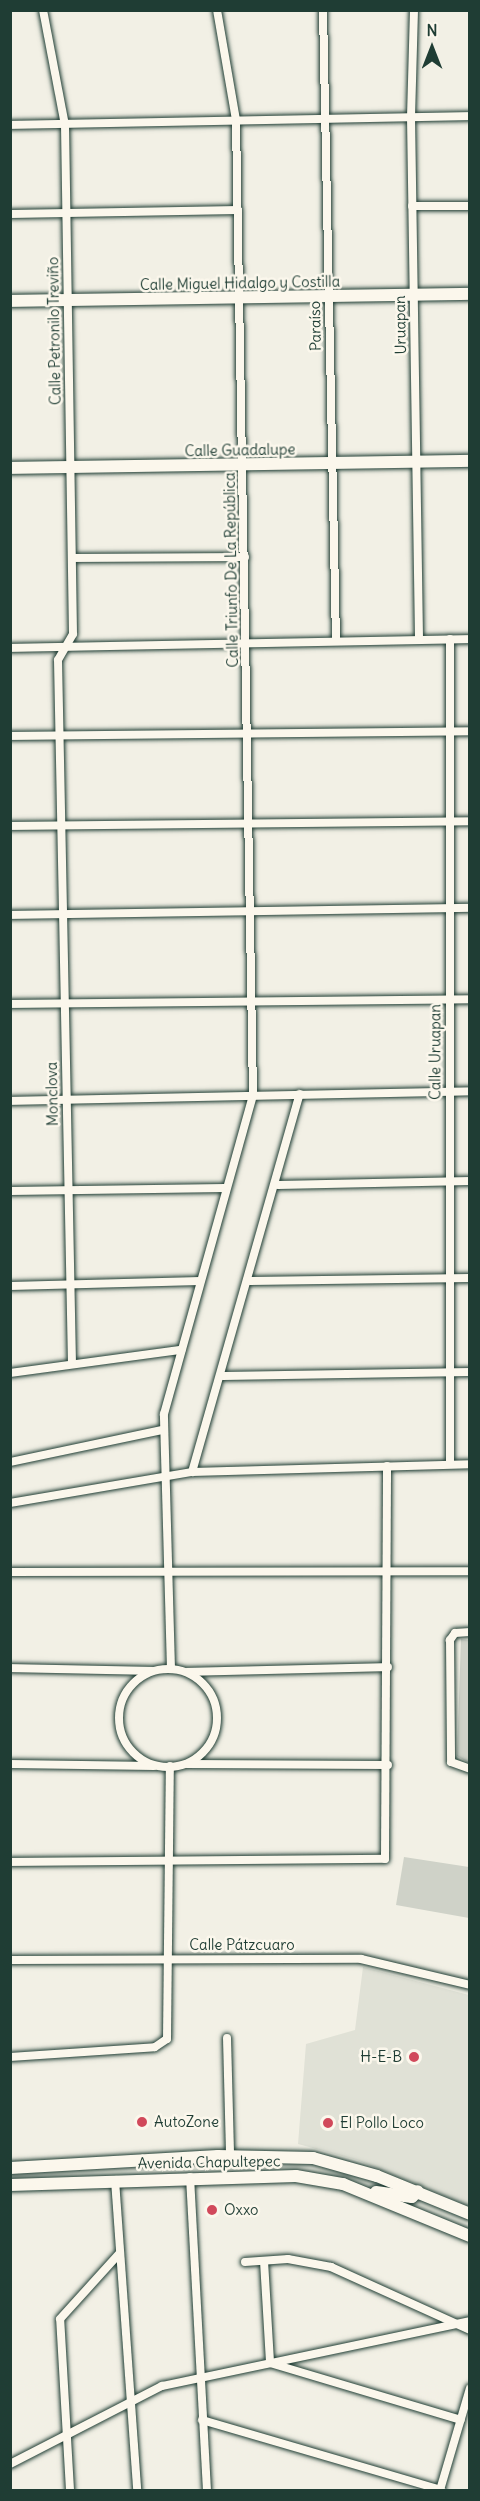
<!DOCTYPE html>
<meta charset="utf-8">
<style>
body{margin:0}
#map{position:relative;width:480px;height:2501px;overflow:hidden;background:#f2f0e5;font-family:Delius,sans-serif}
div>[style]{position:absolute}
.built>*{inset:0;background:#e0e1d6}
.green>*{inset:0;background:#cfd2c8}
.roads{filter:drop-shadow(0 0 2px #1f3d34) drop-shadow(0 0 2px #1f3d34)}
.street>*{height:8px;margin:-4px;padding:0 4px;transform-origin:4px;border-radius:4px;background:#fbf7ec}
.street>.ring{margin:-4px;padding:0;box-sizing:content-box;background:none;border:8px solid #fbf7ec;border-radius:50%}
.secondary>*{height:12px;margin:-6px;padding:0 6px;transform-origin:6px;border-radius:6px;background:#fbf7ec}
.dots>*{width:16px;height:16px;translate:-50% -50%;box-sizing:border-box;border:3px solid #fbf7ec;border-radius:50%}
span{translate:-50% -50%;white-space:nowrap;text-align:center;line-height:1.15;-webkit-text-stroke:5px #fbf7ec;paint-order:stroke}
.street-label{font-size:15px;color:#1f3d34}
.poi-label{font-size:15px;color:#1f3d34}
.right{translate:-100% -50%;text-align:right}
.left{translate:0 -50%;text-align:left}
.frame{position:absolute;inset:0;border:12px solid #1f3d34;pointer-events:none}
.north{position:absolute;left:402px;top:18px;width:60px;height:60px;-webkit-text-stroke:4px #fbf7ec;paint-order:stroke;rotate:0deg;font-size:16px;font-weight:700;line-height:24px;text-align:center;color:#1f3d34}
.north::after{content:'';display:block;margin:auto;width:21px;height:27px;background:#1f3d34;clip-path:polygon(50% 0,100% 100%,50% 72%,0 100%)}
</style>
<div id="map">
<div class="built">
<div style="clip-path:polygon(363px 1967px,469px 1995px,469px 2206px,357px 2160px,298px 2144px,306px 2044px,355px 2030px)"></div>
</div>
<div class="green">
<div style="clip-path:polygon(461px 1639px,469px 1640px,469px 1763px,457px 1756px)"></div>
<div style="clip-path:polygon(404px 1857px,469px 1867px,469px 1918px,396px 1905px)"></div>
</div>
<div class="roads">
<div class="street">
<div style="left:43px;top:10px;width:117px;rotate:79.2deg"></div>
<div style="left:65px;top:125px;width:509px;rotate:89.1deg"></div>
<div style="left:73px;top:634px;width:30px;rotate:120deg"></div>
<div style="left:58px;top:660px;width:703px;rotate:88.86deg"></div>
<div style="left:323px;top:10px;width:631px;rotate:88.82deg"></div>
<div style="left:414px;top:10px;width:107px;rotate:91.6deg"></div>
<div style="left:411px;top:117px;width:523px;rotate:89.12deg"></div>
<div style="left:10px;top:125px;width:460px;rotate:-1.1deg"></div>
<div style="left:412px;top:206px;width:58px"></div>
<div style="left:10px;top:214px;width:228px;rotate:-1deg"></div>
<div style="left:73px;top:558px;width:172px;rotate:-0.3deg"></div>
<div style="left:10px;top:648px;width:460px;rotate:-1.1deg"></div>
<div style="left:10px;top:736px;width:460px;rotate:-0.6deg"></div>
<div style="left:10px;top:826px;width:460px;rotate:-0.6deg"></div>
<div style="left:10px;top:915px;width:460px;rotate:-0.9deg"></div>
<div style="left:10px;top:1004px;width:460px;rotate:-0.6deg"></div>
<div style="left:10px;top:1101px;width:460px;rotate:-1.2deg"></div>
<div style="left:278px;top:1185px;width:192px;rotate:-1.2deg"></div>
<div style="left:10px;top:1191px;width:215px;rotate:-0.8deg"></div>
<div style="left:250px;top:1281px;width:220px;rotate:-0.8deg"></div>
<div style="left:10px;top:1286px;width:190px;rotate:-1.5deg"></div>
<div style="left:10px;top:1373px;width:173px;rotate:-7.7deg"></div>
<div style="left:223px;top:1376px;width:247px;rotate:-0.9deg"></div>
<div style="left:10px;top:1462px;width:155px;rotate:-11.9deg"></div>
<div style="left:450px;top:1464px;width:825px;rotate:-90deg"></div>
<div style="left:192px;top:1472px;width:393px;rotate:-74.1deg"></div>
<div style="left:10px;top:1503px;width:185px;rotate:-9.7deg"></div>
<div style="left:192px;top:1472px;width:278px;rotate:-1.6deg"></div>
<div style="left:10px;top:1572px;width:460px;rotate:-0.1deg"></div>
<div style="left:470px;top:1632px;width:15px;rotate:176deg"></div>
<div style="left:455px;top:1633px;width:9px;rotate:126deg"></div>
<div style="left:450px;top:1640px;width:122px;rotate:89.5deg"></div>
<div style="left:451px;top:1762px;width:20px;rotate:20deg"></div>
<div style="left:10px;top:1668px;width:142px;rotate:1.2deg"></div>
<div style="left:171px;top:1669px;width:255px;rotate:-91.6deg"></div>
<div style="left:164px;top:1414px;width:331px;rotate:-74.4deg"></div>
<div style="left:253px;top:1095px;width:975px;rotate:-91deg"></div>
<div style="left:236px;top:120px;width:112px;rotate:-99.8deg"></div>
<div class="ring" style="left:119px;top:1669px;width:90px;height:90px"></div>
<div style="left:187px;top:1672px;width:201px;rotate:-1.4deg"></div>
<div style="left:10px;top:1764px;width:144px;rotate:0.8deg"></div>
<div style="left:187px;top:1764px;width:201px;rotate:0.3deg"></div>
<div style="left:10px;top:1862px;width:375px;rotate:-0.5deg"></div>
<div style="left:385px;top:1859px;width:393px;rotate:-89.7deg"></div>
<div style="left:10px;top:1960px;width:351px;rotate:-0.2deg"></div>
<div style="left:361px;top:1959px;width:112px;rotate:13.4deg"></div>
<div style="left:227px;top:2038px;width:118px;rotate:88.5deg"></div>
<div style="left:10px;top:2057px;width:145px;rotate:-3.9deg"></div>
<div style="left:155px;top:2047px;width:14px;rotate:-34deg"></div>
<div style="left:167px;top:2039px;width:273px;rotate:-89.4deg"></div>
<div style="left:190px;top:2177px;width:313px;rotate:86.9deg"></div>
<div style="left:115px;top:2180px;width:311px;rotate:85.9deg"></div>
<div style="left:264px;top:2261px;width:102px;rotate:86.6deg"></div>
<div style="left:270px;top:2363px;width:199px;rotate:16.6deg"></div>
<div style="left:245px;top:2262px;width:43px;rotate:-4deg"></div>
<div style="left:288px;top:2259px;width:44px;rotate:10.5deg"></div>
<div style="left:331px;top:2267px;width:153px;rotate:24.4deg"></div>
<div style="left:202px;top:2420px;width:249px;rotate:16.3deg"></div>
<div style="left:10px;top:2464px;width:171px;rotate:-27.2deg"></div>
<div style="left:162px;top:2386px;width:315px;rotate:-11.9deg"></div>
<div style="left:70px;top:2490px;width:171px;rotate:-93.3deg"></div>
<div style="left:60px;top:2319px;width:88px;rotate:-47.8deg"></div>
<div style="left:440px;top:2490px;width:106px;rotate:-73.6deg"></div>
</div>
<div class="secondary">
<div style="left:10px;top:301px;width:460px;rotate:-0.9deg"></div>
<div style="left:10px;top:468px;width:460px;rotate:-0.9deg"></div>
<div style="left:10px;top:2168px;width:208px;rotate:-3.3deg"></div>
<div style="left:218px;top:2156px;width:95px;rotate:1.2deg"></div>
<div style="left:313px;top:2158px;width:66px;rotate:15.7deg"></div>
<div style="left:377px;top:2176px;width:100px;rotate:22.2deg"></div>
<div style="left:10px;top:2185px;width:286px;rotate:-1.8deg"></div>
<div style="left:296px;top:2176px;width:48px;rotate:9.7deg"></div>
<div style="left:343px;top:2184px;width:137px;rotate:22.3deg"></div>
<div style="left:376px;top:2192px;width:36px;rotate:8deg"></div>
<div style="left:412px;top:2197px;width:8px;rotate:-45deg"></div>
</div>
</div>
<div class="dots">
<div style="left:414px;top:2057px;background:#d1495b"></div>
<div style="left:142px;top:2122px;background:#d1495b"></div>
<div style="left:328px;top:2123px;background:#d1495b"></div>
<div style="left:212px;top:2210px;background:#d1495b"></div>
</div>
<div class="street-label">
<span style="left:240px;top:283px;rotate:-1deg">Calle Miguel Hidalgo y Costilla</span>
<span style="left:400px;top:325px;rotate:-91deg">Uruapan</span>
<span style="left:315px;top:326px;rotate:-91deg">Paraíso</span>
<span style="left:54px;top:331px;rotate:-91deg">Calle Petronilo Treviño</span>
<span style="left:240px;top:450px;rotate:-1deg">Calle Guadalupe</span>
<span style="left:231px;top:570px;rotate:-91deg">Calle Triunfo De La República</span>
<span style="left:435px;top:1052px;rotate:-90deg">Calle Uruapan</span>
<span style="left:52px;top:1094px;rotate:-91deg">Monclova</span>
<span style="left:242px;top:1945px">Calle Pátzcuaro</span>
<span style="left:209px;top:2162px;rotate:-1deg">Avenida Chapultepec</span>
</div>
<div class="poi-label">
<span class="right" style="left:402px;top:2057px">H-E-B</span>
<span class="left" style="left:154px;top:2122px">AutoZone</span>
<span class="left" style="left:340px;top:2123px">El Pollo Loco</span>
<span class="left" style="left:224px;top:2210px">Oxxo</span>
</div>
<div class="frame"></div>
<div class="north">N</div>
</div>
